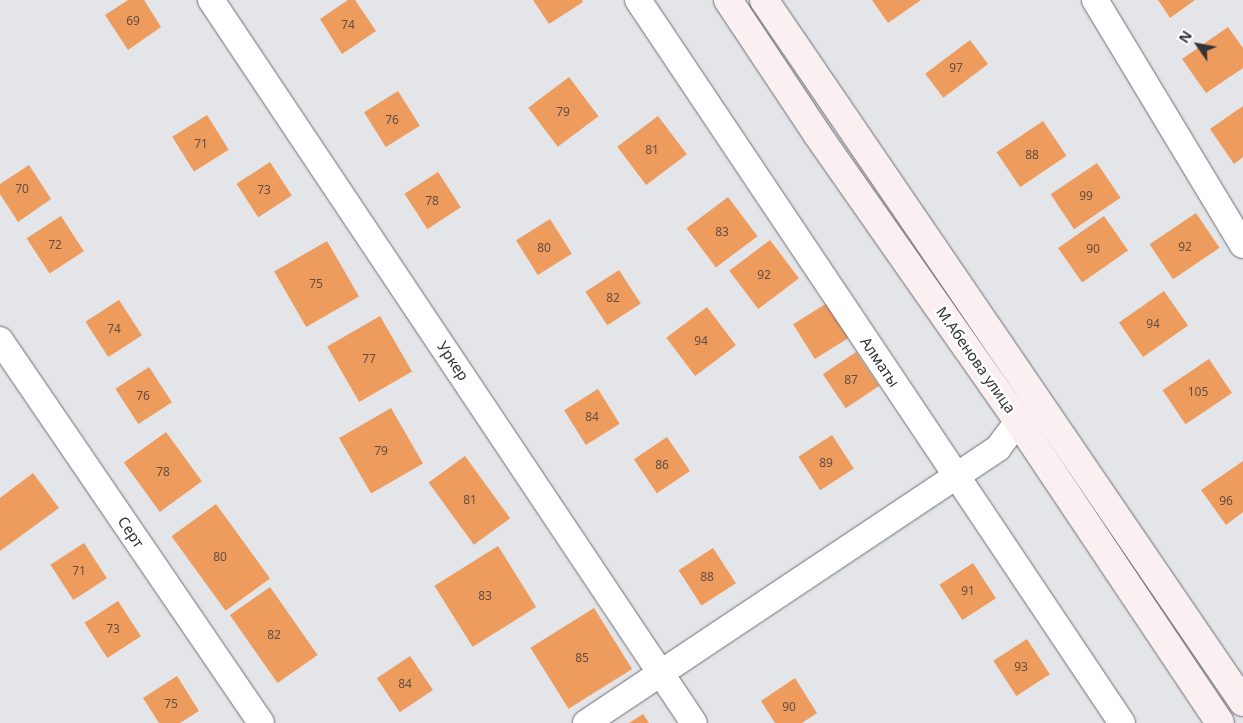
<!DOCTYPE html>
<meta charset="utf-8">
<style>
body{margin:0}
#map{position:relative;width:1243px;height:723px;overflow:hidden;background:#e3e5e9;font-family:"Noto Sans",sans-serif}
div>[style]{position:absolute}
.building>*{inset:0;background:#ee9b5e;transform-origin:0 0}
.roads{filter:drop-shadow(0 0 1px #6e6f73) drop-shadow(0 0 1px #6e6f73)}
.minor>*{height:26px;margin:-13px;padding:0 13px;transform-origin:13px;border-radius:13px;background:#fff}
.secondary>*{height:28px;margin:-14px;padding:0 14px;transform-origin:14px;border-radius:14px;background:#faf0f1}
span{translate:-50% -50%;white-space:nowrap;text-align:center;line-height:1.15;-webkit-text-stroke:5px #fff;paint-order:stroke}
.number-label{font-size:12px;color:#634e41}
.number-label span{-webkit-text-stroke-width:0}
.street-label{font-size:15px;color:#353537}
.north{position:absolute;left:1173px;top:20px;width:50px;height:50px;-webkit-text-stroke:4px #fff;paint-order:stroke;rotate:303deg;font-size:14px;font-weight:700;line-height:20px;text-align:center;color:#353537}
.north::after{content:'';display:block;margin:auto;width:18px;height:22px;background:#353537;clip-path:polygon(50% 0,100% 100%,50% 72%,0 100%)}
</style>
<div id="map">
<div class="building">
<div style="clip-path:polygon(128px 0,144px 0,161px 27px,128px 50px,105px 15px)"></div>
<div style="clip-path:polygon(348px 0,355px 0,376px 31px,342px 54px,320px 19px)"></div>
<div style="clip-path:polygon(533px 0,582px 0,583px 2px,549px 24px)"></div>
<div style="clip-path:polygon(872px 0,921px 0,888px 23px)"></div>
<div style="clip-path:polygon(1158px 0,1195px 0,1170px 18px)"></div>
<div style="clip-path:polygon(1228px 27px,1243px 48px,1243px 68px,1206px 93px,1182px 59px)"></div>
<div style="left:970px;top:40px;width:30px;height:56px;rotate:53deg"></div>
<div style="left:569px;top:77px;width:49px;height:51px;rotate:53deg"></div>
<div style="left:398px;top:91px;width:41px;height:40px;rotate:58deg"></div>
<div style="clip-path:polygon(1243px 106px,1243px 157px,1234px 164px,1210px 129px)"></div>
<div style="left:207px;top:115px;width:41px;height:41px;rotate:58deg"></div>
<div style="left:658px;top:116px;width:48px;height:51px;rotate:53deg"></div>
<div style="left:1043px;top:121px;width:42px;height:56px;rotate:56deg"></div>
<div style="left:270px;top:162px;width:40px;height:40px;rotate:57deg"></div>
<div style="left:1097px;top:163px;width:42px;height:56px;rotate:56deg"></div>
<div style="clip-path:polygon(29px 165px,51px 199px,18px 222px,0 194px,0 184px)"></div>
<div style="left:438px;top:172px;width:42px;height:40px;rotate:57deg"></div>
<div style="left:728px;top:197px;width:49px;height:52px;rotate:53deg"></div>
<div style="left:1196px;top:213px;width:42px;height:56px;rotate:56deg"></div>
<div style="left:61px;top:216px;width:42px;height:41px;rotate:57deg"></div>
<div style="left:1104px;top:216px;width:42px;height:56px;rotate:55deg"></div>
<div style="left:550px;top:219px;width:41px;height:40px;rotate:58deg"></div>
<div style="left:770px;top:240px;width:48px;height:51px;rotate:53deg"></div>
<div style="left:327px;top:241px;width:64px;height:61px;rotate:60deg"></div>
<div style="left:619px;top:270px;width:40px;height:40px;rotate:57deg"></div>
<div style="left:1164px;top:291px;width:42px;height:55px;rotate:55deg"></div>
<div style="left:119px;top:300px;width:42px;height:40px;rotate:57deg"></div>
<div style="left:827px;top:303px;width:41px;height:40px;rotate:58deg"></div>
<div style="left:707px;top:307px;width:48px;height:51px;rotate:53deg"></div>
<div style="left:380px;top:316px;width:64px;height:61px;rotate:60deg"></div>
<div style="left:856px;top:352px;width:41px;height:40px;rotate:56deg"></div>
<div style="left:1209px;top:359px;width:41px;height:56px;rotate:56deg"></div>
<div style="left:149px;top:367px;width:42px;height:40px;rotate:57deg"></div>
<div style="left:598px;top:389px;width:41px;height:40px;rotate:58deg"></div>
<div style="left:391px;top:408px;width:64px;height:60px;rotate:60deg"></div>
<div style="left:166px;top:432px;width:61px;height:52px;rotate:54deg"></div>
<div style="left:832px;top:435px;width:40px;height:40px;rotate:57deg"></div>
<div style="left:667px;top:437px;width:41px;height:40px;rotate:56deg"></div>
<div style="left:465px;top:456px;width:77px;height:45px;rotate:54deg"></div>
<div style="clip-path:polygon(1243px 461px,1243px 512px,1226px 525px,1201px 490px)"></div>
<div style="clip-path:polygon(33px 473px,59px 508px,0 551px,0 498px)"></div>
<div style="left:216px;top:504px;width:92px;height:55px;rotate:54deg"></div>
<div style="left:84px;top:543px;width:42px;height:40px;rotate:57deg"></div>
<div style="left:498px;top:546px;width:72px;height:75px;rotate:58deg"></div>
<div style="left:713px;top:548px;width:42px;height:41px;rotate:57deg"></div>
<div style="left:973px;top:563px;width:42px;height:40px;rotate:57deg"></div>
<div style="left:270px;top:587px;width:83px;height:49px;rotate:55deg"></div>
<div style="left:118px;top:601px;width:42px;height:40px;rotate:57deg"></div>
<div style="left:594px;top:608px;width:72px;height:75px;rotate:58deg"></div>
<div style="left:1027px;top:639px;width:42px;height:40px;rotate:57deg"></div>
<div style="left:410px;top:656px;width:41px;height:40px;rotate:56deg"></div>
<div style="clip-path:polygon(177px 676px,199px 711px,180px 723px,159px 723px,143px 698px)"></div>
<div style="clip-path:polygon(795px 678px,817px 713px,802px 723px,775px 723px,761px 701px)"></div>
<div style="clip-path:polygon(643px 714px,649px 723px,629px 723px)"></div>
</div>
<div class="roads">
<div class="minor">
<div style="left:211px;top:0;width:869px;rotate:56.26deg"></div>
<div style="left:638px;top:0;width:870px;rotate:56.2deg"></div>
<div style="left:1095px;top:0;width:286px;rotate:58.9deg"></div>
<div style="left:0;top:340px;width:463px;rotate:55.7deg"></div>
<div style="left:586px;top:723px;width:495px;rotate:-33.7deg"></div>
<div style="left:998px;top:448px;width:34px;rotate:-53deg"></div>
</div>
<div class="secondary">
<div style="left:728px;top:0;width:161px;rotate:56.4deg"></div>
<div style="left:817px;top:134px;width:350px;rotate:55deg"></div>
<div style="left:1018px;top:421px;width:363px;rotate:56.2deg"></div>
<div style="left:764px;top:0;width:850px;rotate:55.69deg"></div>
</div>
</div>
<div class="number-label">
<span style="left:133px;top:21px">69</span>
<span style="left:348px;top:25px">74</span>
<span style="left:956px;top:68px">97</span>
<span style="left:563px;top:112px">79</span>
<span style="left:392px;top:120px">76</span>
<span style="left:201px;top:144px">71</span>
<span style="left:652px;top:150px">81</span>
<span style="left:1032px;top:155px">88</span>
<span style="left:22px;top:189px">70</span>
<span style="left:264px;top:190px">73</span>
<span style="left:1086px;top:196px">99</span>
<span style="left:432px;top:201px">78</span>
<span style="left:722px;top:232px">83</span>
<span style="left:55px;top:245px">72</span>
<span style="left:1185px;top:247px">92</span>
<span style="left:544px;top:248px">80</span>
<span style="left:1093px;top:249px">90</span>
<span style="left:764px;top:275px">92</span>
<span style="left:316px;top:284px">75</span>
<span style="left:613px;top:298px">82</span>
<span style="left:1153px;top:324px">94</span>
<span style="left:114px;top:329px">74</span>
<span style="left:701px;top:341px">94</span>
<span style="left:369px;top:359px">77</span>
<span style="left:851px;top:380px">87</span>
<span style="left:1198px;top:392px">105</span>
<span style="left:143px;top:396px">76</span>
<span style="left:592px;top:417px">84</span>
<span style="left:381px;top:451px">79</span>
<span style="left:826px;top:463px">89</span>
<span style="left:662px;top:465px">86</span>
<span style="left:163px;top:472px">78</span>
<span style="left:470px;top:500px">81</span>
<span style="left:1226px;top:501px">96</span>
<span style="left:220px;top:557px">80</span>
<span style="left:79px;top:571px">71</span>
<span style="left:707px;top:577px">88</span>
<span style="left:968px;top:591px">91</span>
<span style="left:485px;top:596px">83</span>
<span style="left:113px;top:629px">73</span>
<span style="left:274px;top:635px">82</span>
<span style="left:582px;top:658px">85</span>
<span style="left:1021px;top:667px">93</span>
<span style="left:405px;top:684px">84</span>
<span style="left:171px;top:704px">75</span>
<span style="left:789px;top:707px">90</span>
</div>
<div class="street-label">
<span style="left:976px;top:360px;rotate:55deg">М.Абенова улица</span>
<span style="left:453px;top:361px;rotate:56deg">Уркер</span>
<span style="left:880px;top:362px;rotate:56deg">Алматы</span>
<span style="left:131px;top:532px;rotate:56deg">Серт</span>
</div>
<div class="north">N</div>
</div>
